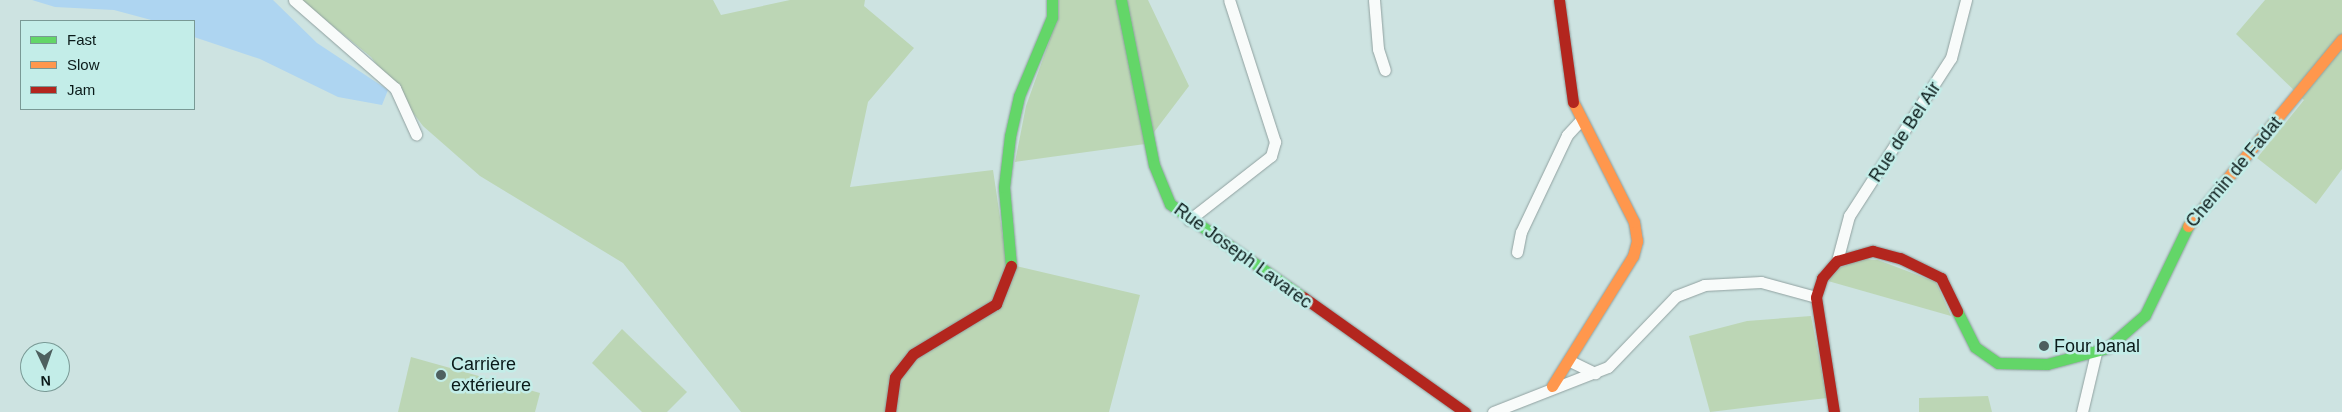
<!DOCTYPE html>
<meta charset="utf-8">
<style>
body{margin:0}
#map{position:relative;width:2342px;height:412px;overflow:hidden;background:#cde3e1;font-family:Arial,sans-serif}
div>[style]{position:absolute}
.green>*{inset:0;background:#bcd6b5}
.water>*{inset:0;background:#aed5f1}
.roads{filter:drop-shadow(0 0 1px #90a1a0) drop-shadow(0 0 1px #90a1a0)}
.street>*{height:11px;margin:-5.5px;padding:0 5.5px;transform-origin:5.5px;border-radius:5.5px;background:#f8fbfa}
.fast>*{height:11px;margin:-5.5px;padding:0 5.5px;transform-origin:5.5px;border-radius:5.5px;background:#63d668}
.slow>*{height:11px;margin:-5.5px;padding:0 5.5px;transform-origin:5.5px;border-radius:5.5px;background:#ff974d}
.jam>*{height:11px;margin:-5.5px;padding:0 5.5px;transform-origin:5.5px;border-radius:5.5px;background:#b3261e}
.dots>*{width:14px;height:14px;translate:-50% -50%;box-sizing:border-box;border:2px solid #c3ede8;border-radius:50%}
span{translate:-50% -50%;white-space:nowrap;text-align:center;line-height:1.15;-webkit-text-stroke:5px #c3ede8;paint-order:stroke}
.street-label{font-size:18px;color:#0a1a19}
.poi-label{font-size:18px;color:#0a1a19}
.left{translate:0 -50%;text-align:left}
.legend{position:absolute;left:20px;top:20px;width:175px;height:90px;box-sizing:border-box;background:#c3ede8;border:1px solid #799995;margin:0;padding:6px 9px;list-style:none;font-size:15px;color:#0a1a19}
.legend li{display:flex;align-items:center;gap:10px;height:25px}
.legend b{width:25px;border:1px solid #799995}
.north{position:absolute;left:20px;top:342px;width:50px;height:50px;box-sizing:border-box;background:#c3ede8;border:1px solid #799995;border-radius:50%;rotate:177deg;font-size:14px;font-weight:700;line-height:20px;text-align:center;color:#0a1a19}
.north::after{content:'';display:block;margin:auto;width:18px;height:22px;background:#4e605f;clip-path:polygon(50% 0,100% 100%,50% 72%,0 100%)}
</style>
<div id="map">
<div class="green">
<div style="clip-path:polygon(301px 0,713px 0,721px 15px,790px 0,865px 0,864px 6px,914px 48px,868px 102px,850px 187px,993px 170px,1007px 264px,1140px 295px,1109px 412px,741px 412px,623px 263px,480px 176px,423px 126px,371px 57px)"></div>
<div style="clip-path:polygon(1058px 0,1148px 0,1189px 86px,1145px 144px,1015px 162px,1026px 106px,1058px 17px)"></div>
<div style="clip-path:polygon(2265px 0,2342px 0,2342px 169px,2316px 204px,2257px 158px,2304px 100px,2236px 34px)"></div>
<div style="clip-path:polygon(1862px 259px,1878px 260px,1936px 282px,1951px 316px,1828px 281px,1839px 268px)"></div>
<div style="clip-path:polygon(1811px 316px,1827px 398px,1710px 412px,1689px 336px,1747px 321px)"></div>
<div style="clip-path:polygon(622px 329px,687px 392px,667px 412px,642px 412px,592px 363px)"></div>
<div style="clip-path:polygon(411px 357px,540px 393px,535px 412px,398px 412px)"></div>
<div style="clip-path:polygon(1988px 396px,1992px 412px,1919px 412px,1919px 398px)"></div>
</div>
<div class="water">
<div style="clip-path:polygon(32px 0,273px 0,317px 43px,388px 90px,382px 105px,338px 97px,260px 59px,194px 37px,194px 21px,155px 21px,114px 10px,55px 7px)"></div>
</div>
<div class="roads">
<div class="street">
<div style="left:294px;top:0;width:134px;rotate:41.1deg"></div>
<div style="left:395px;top:88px;width:51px;rotate:65.5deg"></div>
<div style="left:1374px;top:0;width:49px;rotate:85.3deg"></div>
<div style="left:1378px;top:49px;width:22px;rotate:72deg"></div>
<div style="left:1189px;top:220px;width:104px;rotate:-38deg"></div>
<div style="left:1271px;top:156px;width:15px;rotate:-74deg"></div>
<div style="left:1275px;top:142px;width:149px;rotate:-107.9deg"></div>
<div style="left:1517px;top:252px;width:20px;rotate:-79deg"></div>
<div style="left:1521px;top:232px;width:107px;rotate:-64.6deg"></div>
<div style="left:1567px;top:135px;width:18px;rotate:-47deg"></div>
<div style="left:1837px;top:261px;width:47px;rotate:-75.1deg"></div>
<div style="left:1849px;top:216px;width:188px;rotate:-57.2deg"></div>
<div style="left:1951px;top:58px;width:60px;rotate:-75.5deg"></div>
<div style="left:1570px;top:361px;width:28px;rotate:26deg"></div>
<div style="left:1493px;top:412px;width:123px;rotate:-21.4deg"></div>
<div style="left:1608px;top:367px;width:98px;rotate:-46.2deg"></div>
<div style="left:1676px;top:296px;width:30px;rotate:-21deg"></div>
<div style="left:1704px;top:285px;width:57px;rotate:-3deg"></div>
<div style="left:1761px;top:282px;width:57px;rotate:15.3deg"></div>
<div style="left:2082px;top:412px;width:61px;rotate:-76.7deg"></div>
</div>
<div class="fast">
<div style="left:1121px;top:0;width:168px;rotate:78.7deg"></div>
<div style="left:1154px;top:165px;width:42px;rotate:67.7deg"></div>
<div style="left:1170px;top:204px;width:162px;rotate:35deg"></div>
<div style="left:1011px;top:266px;width:79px;rotate:-95.1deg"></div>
<div style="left:1004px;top:187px;width:51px;rotate:-83.3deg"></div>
<div style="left:1010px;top:136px;width:41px;rotate:-77.3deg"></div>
<div style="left:1019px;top:96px;width:86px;rotate:-67.3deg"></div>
<div style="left:1052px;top:17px;width:17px;rotate:-90deg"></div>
<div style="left:1957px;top:311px;width:40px;rotate:63.4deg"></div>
<div style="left:1975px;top:347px;width:28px;rotate:35deg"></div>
<div style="left:1998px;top:363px;width:49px;rotate:1.2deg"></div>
<div style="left:2047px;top:364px;width:62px;rotate:-14.9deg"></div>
<div style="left:2107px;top:348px;width:50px;rotate:-41deg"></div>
<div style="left:2145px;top:315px;width:99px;rotate:-64.2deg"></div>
</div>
<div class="slow">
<div style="left:2188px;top:226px;width:242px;rotate:-50.5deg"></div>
<div style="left:1552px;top:386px;width:153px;rotate:-58.1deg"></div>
<div style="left:1633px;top:256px;width:16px;rotate:-75deg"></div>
<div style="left:1637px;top:241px;width:19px;rotate:-99deg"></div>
<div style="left:1634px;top:222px;width:135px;rotate:-116.9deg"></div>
</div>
<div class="jam">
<div style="left:1559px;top:0;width:103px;rotate:82.2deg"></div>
<div style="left:1303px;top:297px;width:199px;rotate:35.4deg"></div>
<div style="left:890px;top:412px;width:35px;rotate:-82deg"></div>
<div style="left:895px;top:377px;width:29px;rotate:-52deg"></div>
<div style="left:913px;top:354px;width:97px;rotate:-31.1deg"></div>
<div style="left:996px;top:304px;width:41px;rotate:-68.5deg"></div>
<div style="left:1834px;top:412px;width:116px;rotate:-98.9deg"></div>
<div style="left:1816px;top:297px;width:20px;rotate:-72deg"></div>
<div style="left:1822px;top:278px;width:23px;rotate:-49deg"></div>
<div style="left:1837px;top:261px;width:37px;rotate:-16deg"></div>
<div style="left:1873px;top:251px;width:28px;rotate:15deg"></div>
<div style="left:1900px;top:258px;width:46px;rotate:26deg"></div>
<div style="left:1941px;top:278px;width:37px;rotate:64deg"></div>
</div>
</div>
<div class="dots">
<div style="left:2044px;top:346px;background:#4e605f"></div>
<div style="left:441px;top:375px;background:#4e605f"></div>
</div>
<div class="street-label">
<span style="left:1905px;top:132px;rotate:-57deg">Rue de Bel Air</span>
<span style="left:2234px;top:172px;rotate:-50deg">Chemin de Fadat</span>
<span style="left:1243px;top:256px;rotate:36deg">Rue Joseph Lavarec</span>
</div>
<div class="poi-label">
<span class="left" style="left:2054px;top:346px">Four banal</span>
<span class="left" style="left:451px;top:375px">Carrière<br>extérieure</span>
</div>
<ul class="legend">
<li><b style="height:6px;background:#63d668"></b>Fast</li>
<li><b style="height:6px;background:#ff974d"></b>Slow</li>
<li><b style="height:6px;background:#b3261e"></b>Jam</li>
</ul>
<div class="north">N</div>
</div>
